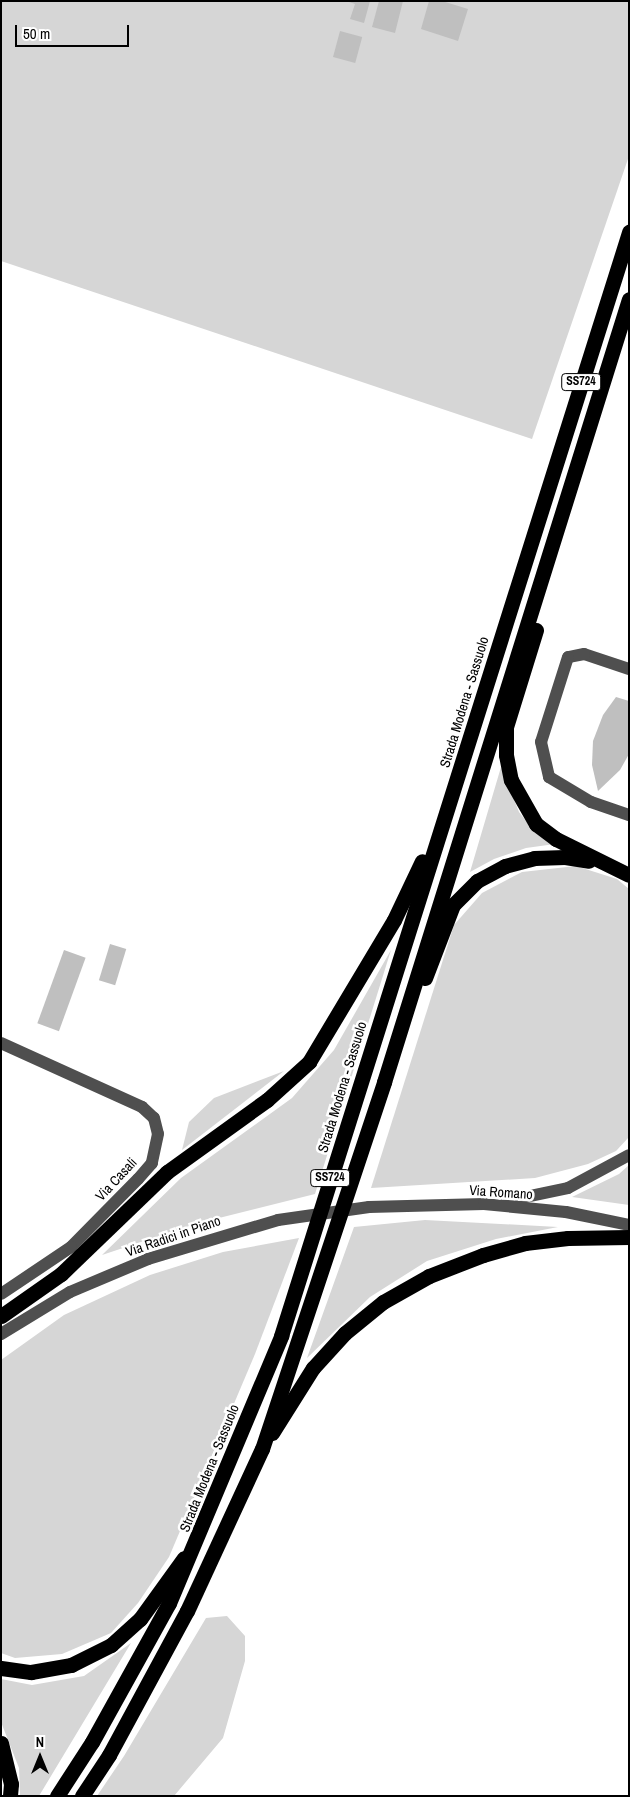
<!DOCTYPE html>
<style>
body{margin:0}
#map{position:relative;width:630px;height:1797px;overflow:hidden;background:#fff;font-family:"Archivo Narrow",sans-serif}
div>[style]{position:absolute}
.green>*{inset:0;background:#d6d6d6}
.building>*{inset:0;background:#bfbfbf;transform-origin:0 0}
.minor>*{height:12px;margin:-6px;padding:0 6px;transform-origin:6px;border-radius:6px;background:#4f4f4f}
.highway>*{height:15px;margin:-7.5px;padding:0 7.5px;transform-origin:7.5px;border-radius:7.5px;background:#000}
span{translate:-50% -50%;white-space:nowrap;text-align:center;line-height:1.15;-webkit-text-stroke:5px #fff;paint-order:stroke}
.shield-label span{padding:1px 4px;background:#fff;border:1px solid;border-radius:4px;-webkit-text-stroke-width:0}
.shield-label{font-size:12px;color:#000;font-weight:700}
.street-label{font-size:14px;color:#000}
.frame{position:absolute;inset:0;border:2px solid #000;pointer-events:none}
.north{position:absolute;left:15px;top:1732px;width:50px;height:50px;-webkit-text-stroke:4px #fff;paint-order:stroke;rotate:0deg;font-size:14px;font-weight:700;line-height:20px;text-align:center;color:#000}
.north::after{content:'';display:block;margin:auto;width:18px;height:22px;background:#000;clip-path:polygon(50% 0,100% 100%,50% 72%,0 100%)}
.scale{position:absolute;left:15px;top:25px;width:114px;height:22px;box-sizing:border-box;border:2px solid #000;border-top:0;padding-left:6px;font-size:15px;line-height:18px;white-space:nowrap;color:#000;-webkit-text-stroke:4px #fff;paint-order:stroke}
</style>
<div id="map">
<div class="green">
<div style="clip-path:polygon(1px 1px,629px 1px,629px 156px,532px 439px,1px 261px)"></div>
<div style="clip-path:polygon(501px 767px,519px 812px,533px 830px,555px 844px,526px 848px,494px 859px,470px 872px)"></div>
<div style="clip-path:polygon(576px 866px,617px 879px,629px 889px,629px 1137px,616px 1151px,588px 1164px,535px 1178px,371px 1188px,454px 925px,482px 893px,522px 872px)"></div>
<div style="clip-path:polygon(391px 950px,315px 1194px,195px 1224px,102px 1255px,181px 1178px,292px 1098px,334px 1050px)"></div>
<div style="clip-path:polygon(284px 1071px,182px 1150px,189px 1122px,214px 1098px)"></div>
<div style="clip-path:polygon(629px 1165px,629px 1205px,572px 1197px,619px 1174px)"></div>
<div style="clip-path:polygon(425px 1220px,558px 1227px,496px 1239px,427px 1261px,370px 1297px,307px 1358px,354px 1227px)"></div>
<div style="clip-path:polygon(299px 1238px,255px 1354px,169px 1557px,138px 1603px,111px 1633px,62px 1654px,15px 1658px,1px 1653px,1px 1360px,64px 1315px,150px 1275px,223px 1252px)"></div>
<div style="clip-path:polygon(227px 1616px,245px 1636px,245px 1661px,223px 1738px,174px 1796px,97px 1796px,124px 1756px,206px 1618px)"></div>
<div style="clip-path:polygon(131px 1643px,39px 1796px,20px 1796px,19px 1768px,1px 1722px,1px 1679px,32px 1685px,84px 1676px)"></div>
</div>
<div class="building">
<div style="clip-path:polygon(346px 1px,370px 1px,364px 23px,350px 19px,355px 4px)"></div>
<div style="clip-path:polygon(379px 1px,403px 1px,395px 33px,372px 27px)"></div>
<div style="clip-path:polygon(429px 1px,442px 1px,468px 9px,458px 41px,421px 29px)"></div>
<div style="left:340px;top:31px;width:23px;height:27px;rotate:15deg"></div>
<div style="clip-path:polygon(616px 697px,629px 701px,629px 754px,620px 770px,598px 791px,592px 765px,593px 741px,603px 715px)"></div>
<div style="left:110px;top:944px;width:17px;height:38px;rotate:17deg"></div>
<div style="left:64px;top:950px;width:23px;height:78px;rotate:20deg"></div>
</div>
<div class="minor">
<div style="left:629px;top:669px;width:47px;rotate:-161.6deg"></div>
<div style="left:584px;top:654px;width:16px;rotate:169deg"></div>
<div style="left:568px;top:657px;width:89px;rotate:107.6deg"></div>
<div style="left:541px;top:742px;width:36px;rotate:77deg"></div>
<div style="left:549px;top:777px;width:49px;rotate:30.8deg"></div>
<div style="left:591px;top:802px;width:40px;rotate:18.9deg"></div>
<div style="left:1px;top:1043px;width:155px;rotate:24.4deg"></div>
<div style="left:142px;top:1107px;width:16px;rotate:43deg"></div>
<div style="left:154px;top:1118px;width:16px;rotate:76deg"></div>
<div style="left:158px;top:1134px;width:30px;rotate:102deg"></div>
<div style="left:152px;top:1163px;width:21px;rotate:131deg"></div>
<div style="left:138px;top:1179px;width:95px;rotate:134.6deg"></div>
<div style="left:71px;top:1247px;width:84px;rotate:146.1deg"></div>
<div style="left:506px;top:1201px;width:63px;rotate:-11.8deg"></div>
<div style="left:568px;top:1188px;width:69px;rotate:-28.4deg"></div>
<div style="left:1px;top:1334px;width:81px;rotate:-31.3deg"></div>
<div style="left:70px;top:1292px;width:85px;rotate:-22.9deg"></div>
<div style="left:148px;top:1259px;width:136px;rotate:-16.7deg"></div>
<div style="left:278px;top:1220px;width:92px;rotate:-8.1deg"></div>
<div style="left:369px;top:1207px;width:115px;rotate:-1.5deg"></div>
<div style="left:484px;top:1204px;width:82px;rotate:5.6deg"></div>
<div style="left:566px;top:1212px;width:64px;rotate:11.7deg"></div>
</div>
<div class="highway">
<div style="left:536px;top:630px;width:102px;rotate:107.2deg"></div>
<div style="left:506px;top:727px;width:28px;rotate:90deg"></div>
<div style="left:506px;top:755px;width:25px;rotate:79deg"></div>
<div style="left:511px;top:780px;width:51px;rotate:60.4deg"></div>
<div style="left:536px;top:824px;width:25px;rotate:37deg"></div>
<div style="left:556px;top:839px;width:81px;rotate:26.3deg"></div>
<div style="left:425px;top:978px;width:78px;rotate:-69deg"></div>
<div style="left:453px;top:905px;width:34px;rotate:-45deg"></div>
<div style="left:477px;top:881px;width:32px;rotate:-28deg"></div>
<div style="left:505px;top:866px;width:30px;rotate:-15deg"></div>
<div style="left:534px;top:858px;width:31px;rotate:-2deg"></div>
<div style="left:565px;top:857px;width:24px;rotate:9deg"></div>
<div style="left:1px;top:1316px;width:73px;rotate:-35deg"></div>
<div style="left:61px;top:1274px;width:147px;rotate:-43.9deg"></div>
<div style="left:167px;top:1172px;width:123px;rotate:-35.8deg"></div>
<div style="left:267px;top:1100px;width:57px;rotate:-42.1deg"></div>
<div style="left:309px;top:1062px;width:165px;rotate:-59.1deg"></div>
<div style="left:394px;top:920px;width:65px;rotate:-64.6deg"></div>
<div style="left:272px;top:1433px;width:77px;rotate:-57.8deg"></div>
<div style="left:313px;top:1368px;width:47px;rotate:-47.6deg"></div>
<div style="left:345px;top:1333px;width:49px;rotate:-39.2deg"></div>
<div style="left:383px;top:1302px;width:53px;rotate:-29.5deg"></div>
<div style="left:429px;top:1276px;width:58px;rotate:-21.3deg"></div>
<div style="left:483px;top:1255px;width:44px;rotate:-15.9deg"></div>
<div style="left:525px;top:1243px;width:43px;rotate:-6.6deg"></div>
<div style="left:568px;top:1238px;width:61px;rotate:-0.9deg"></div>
<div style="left:1px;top:1668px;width:30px;rotate:8deg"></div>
<div style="left:31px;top:1672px;width:41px;rotate:-9.9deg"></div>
<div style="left:71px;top:1665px;width:45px;rotate:-26.6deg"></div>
<div style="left:111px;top:1645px;width:39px;rotate:-42deg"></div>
<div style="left:140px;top:1619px;width:75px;rotate:-54.2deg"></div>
<div style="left:1px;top:1743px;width:42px;rotate:76.3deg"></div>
<div style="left:11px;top:1784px;width:12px;rotate:95deg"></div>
<div style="left:57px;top:1796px;width:64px;rotate:-57.1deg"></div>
<div style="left:92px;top:1742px;width:159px;rotate:-61deg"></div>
<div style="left:169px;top:1603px;width:290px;rotate:-67.2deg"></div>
<div style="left:281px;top:1336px;width:1158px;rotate:-72.5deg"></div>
<div style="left:82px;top:1796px;width:49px;rotate:-56.6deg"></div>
<div style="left:109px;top:1755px;width:164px;rotate:-61.6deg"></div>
<div style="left:187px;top:1611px;width:179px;rotate:-65.2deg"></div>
<div style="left:262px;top:1449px;width:387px;rotate:-71.6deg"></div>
<div style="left:384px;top:1082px;width:820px;rotate:-72.63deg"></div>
</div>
<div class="shield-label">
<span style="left:581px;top:382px">SS724</span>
<span style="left:330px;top:1178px">SS724</span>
</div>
<div class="street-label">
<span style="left:464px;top:702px;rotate:-73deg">Strada Modena - Sassuolo</span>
<span style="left:342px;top:1087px;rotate:-73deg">Strada Modena - Sassuolo</span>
<span style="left:116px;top:1179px;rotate:-47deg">Via Casali</span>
<span style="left:501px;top:1192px;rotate:4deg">Via Romano</span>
<span style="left:173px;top:1236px;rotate:-19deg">Via Radici in Piano</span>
<span style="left:209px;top:1468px;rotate:-68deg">Strada Modena - Sassuolo</span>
</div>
<div class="frame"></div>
<div class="north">N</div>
<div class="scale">50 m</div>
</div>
